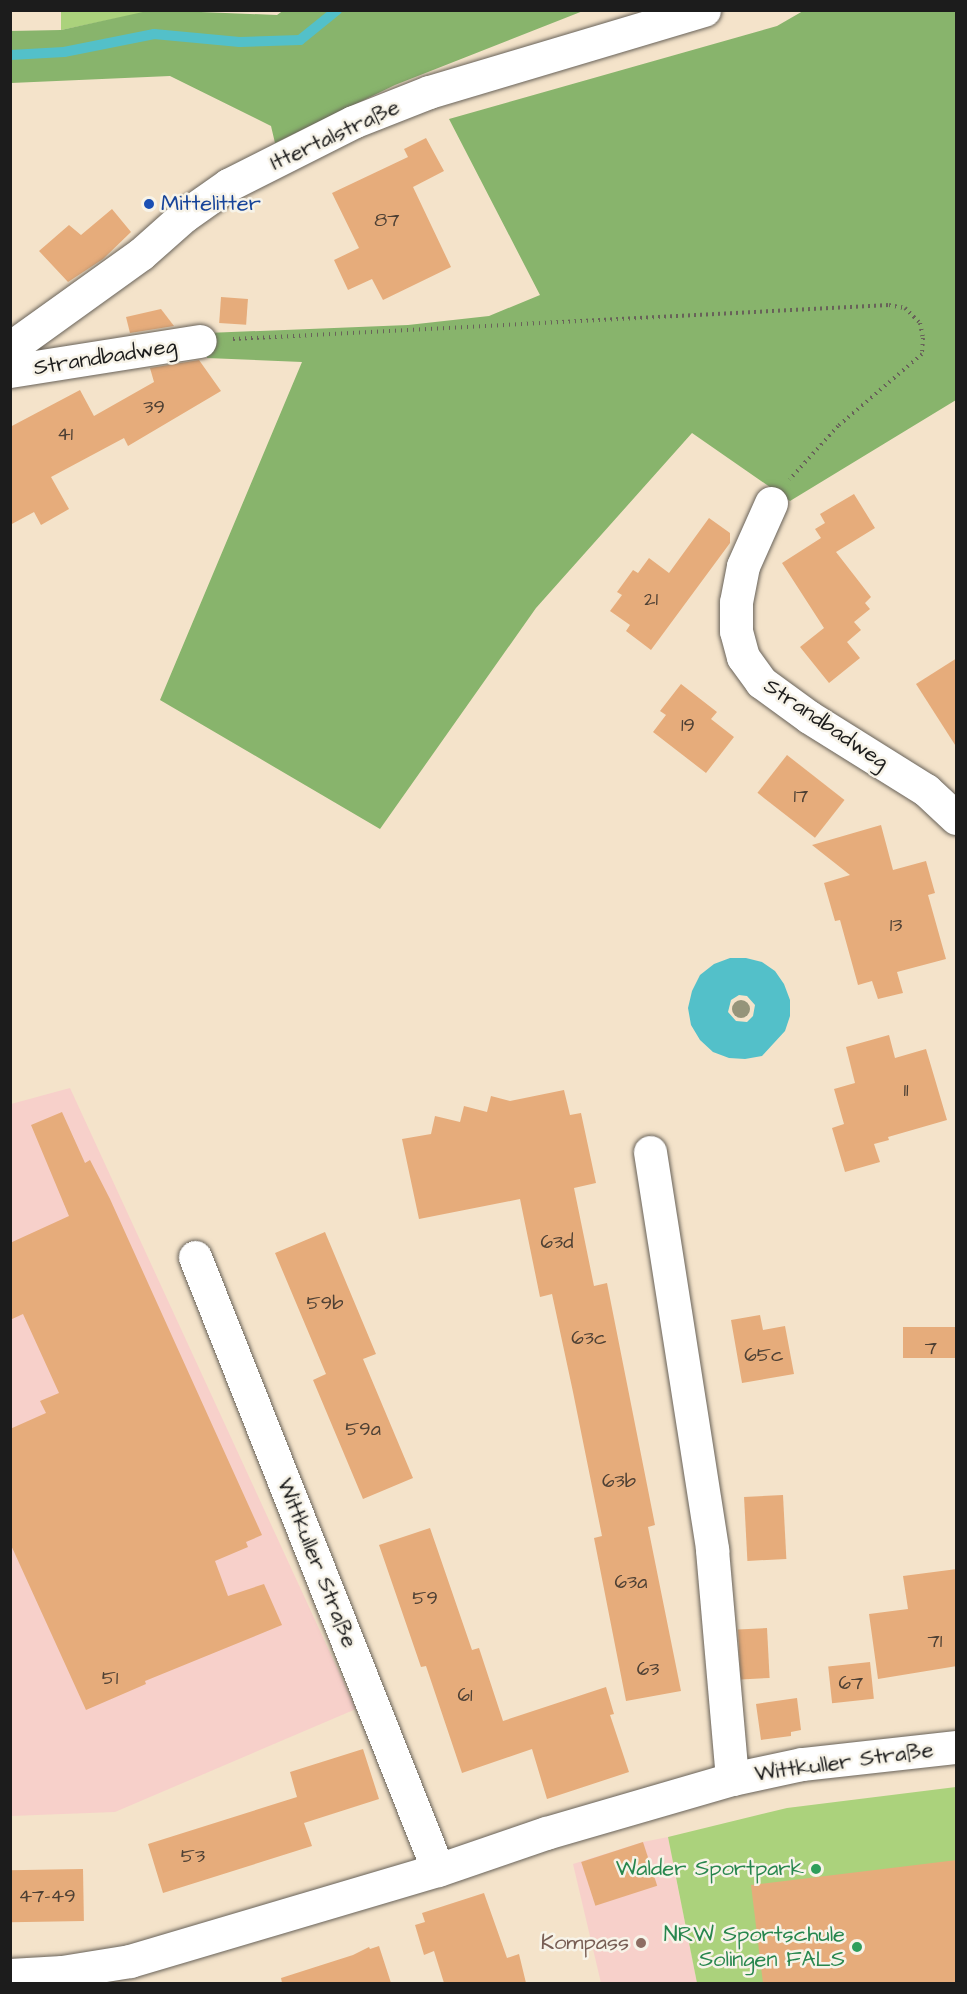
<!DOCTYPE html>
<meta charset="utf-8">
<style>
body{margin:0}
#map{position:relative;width:967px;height:1994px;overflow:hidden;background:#f4e3ca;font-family:"Architects Daughter",sans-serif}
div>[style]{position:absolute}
.built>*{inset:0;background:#f7d0ca}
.green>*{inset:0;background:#abd27c}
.forest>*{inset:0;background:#88b46c}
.water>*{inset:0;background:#53c0c9}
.stream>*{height:10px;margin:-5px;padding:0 5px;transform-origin:5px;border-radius:5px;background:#53c0c9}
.building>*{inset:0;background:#e6ac7b;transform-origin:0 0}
.path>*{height:4px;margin-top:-2px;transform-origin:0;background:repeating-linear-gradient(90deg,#686259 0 1.5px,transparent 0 6px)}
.roads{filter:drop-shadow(0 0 2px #686259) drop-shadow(0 0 2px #686259)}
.minor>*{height:33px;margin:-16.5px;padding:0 16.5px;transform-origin:16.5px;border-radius:16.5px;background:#fff}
.major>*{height:33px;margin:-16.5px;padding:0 16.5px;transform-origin:16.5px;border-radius:16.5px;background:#fff}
.trees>*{width:18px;height:18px;margin:-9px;border-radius:50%;background:#95947a}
.dots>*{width:16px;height:16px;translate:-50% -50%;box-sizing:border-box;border:3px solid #f7f3e8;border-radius:50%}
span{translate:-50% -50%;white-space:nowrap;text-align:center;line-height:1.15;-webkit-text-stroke:5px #f7f3e8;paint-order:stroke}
.number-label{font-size:20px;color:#4e4034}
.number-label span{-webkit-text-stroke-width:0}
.street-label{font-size:22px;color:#1c1c1c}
.transit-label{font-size:22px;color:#164399}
.left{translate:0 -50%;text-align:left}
.leisure-label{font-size:22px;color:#27864d}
.right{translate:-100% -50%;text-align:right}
.education-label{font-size:22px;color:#785e54}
.frame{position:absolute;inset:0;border:12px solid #1c1c1c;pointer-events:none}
</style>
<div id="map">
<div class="built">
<div style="clip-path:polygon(70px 1088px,356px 1709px,115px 1812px,11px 1816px,11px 1104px)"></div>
<div style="clip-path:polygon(668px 1837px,697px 1983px,601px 1983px,573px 1864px,643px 1842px)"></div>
</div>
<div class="green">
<div style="clip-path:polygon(61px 11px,152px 11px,61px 30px)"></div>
<div style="clip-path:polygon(956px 1787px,956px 1983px,697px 1983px,668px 1837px,787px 1808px)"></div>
</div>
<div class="forest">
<div style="clip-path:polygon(152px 10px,277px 15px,284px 10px,583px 11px,395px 85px,275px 143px,271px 126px,170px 76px,11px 83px,10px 31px,61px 30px)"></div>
<div style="clip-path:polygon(803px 11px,956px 11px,956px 400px,790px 501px,692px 433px,536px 608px,380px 829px,160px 700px,302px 362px,207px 358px,207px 333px,408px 325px,489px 316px,540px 295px,449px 119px,777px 26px)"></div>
</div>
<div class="water">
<div style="clip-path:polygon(evenodd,730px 958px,746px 958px,762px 962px,775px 971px,784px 984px,790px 1000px,790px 1016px,785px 1031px,762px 1056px,745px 1059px,729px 1058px,713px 1052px,700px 1040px,691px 1025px,688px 1008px,692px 991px,700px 975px,714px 964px,730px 958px,739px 995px,747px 996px,755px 1005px,753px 1016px,747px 1022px,736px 1021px,728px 1012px,731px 1000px,739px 995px)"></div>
</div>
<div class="stream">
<div style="left:10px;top:55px;width:54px;rotate:-3.2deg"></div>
<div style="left:64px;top:52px;width:92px;rotate:-11.3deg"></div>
<div style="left:154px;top:34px;width:86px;rotate:5.3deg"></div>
<div style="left:240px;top:42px;width:60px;rotate:-1.9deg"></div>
<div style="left:300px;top:40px;width:48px;rotate:-39deg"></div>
</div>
<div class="building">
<div style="clip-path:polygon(426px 138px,444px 171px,413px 187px,451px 267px,383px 300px,372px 279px,348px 290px,334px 260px,359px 248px,332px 193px,408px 157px,404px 149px)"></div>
<div style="clip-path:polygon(112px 209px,131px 232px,103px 259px,68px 282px,39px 251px,69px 225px,81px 235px)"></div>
<div style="left:221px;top:297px;width:27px;height:26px;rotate:4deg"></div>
<div style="clip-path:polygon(161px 309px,174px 326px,130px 333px,126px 317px)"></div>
<div style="clip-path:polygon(199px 360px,221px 391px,128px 446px,124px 438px,51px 477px,69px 509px,41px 525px,34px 512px,10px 525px,10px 427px,80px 390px,94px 416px,154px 382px,150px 368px)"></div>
<div style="clip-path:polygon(854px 494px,875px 528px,836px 552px,871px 597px,865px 603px,870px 609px,854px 622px,861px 630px,847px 642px,860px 658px,829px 683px,800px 647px,824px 628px,782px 563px,821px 538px,815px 529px,825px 523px,820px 514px)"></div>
<div style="clip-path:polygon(709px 518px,730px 533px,730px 543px,651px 650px,626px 631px,630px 625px,610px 611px,622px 595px,617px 592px,633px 570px,638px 573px,649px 558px,669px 573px)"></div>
<div style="clip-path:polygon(957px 658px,957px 748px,916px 684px)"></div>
<div style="clip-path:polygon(681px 684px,717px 712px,711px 719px,734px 737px,706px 773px,653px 732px,666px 715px,660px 711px)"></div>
<div style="left:787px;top:755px;width:73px;height:48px;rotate:38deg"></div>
<div style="clip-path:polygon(881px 825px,893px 870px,926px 861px,935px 893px,928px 895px,946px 959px,897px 972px,903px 993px,878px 999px,872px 981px,858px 985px,840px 920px,835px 921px,824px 883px,850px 875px,812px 845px)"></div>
<div style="clip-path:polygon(889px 1035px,895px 1058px,926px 1049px,947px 1120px,888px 1137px,889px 1140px,874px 1144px,880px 1162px,845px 1172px,832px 1128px,844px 1124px,834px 1089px,855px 1083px,846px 1047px)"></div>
<div style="clip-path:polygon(564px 1090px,570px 1115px,581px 1113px,596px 1183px,574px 1188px,594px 1286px,607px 1283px,655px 1525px,648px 1527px,681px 1691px,626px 1701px,594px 1538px,602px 1536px,573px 1392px,552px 1294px,540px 1297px,520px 1199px,419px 1219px,402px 1139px,431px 1134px,435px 1116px,460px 1122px,464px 1106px,487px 1112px,491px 1096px,510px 1101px)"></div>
<div style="clip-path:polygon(62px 1112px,85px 1163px,90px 1160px,110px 1199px,262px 1535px,246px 1542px,248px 1547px,215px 1561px,228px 1596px,264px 1584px,282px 1625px,145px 1681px,146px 1684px,86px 1710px,10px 1543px,10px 1429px,46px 1413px,40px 1401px,59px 1393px,23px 1314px,10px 1320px,10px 1243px,69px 1216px,31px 1125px)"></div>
<div style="clip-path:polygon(325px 1232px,376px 1354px,363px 1359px,413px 1478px,363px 1499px,313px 1380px,326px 1374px,275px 1253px)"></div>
<div style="clip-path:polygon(760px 1315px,763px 1330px,785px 1326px,794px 1374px,742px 1383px,731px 1320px)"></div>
<div style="left:957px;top:1327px;width:31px;height:54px;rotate:90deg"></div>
<div style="left:783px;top:1495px;width:64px;height:39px;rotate:87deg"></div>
<div style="clip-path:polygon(430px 1528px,472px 1650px,479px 1648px,503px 1721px,606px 1687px,614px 1714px,610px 1715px,629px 1772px,547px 1799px,532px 1749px,462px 1773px,426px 1666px,421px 1667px,379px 1545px)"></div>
<div style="clip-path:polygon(957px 1569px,957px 1666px,878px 1679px,869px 1614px,908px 1609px,903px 1576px)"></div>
<div style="left:767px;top:1628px;width:50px;height:29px;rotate:87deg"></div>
<div style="left:870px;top:1662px;width:37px;height:42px;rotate:84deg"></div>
<div style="clip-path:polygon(797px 1698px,801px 1730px,791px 1732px,791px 1736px,761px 1740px,756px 1704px)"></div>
<div style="clip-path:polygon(363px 1749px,379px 1799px,304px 1823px,312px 1846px,163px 1893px,148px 1844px,297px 1797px,290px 1772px)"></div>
<div style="left:643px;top:1842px;width:46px;height:65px;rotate:72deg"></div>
<div style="clip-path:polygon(957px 1860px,957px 1983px,763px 1983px,751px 1885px)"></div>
<div style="left:83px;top:1869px;width:52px;height:73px;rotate:89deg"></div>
<div style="clip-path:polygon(484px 1893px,507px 1958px,519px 1954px,526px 1983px,444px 1983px,434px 1951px,424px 1955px,415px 1925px,425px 1922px,422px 1913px)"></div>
<div style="clip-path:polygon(379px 1946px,391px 1983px,282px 1983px,281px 1978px,353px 1955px,369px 1947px,370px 1949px)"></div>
</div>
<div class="path">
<div style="left:233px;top:339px;width:657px;rotate:-2.97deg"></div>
<div style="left:889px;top:305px;width:16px;rotate:11deg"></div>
<div style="left:905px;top:308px;width:21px;rotate:45deg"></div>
<div style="left:920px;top:323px;width:15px;rotate:79deg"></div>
<div style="left:923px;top:338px;width:16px;rotate:94deg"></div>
<div style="left:922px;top:354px;width:111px;rotate:139.4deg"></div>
<div style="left:838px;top:426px;width:72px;rotate:132.2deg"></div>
</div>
<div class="roads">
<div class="minor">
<div style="left:10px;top:348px;width:161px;rotate:-35.7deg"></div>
<div style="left:141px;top:254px;width:57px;rotate:-41.5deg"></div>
<div style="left:184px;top:216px;width:54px;rotate:-35.2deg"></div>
<div style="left:228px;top:185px;width:140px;rotate:-26.7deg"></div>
<div style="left:353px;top:122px;width:82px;rotate:-21.5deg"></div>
<div style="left:429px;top:92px;width:287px;rotate:-16.6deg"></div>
<div style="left:10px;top:371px;width:192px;rotate:-9deg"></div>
<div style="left:771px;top:503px;width:69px;rotate:114deg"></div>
<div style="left:743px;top:566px;width:37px;rotate:101deg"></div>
<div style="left:736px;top:602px;width:29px;rotate:90deg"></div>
<div style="left:736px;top:631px;width:27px;rotate:75deg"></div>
<div style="left:743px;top:657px;width:31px;rotate:54deg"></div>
<div style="left:761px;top:682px;width:59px;rotate:36.1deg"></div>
<div style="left:809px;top:717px;width:138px;rotate:32deg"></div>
<div style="left:926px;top:790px;width:41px;rotate:43deg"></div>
<div style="left:650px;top:1152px;width:403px;rotate:81.1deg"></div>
<div style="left:712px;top:1550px;width:230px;rotate:85deg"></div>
<div style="left:195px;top:1257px;width:659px;rotate:68.38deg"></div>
</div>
<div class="major">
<div style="left:10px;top:1975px;width:52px;rotate:-3.3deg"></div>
<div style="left:62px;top:1972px;width:69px;rotate:-9.2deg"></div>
<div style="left:130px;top:1961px;width:321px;rotate:-16.5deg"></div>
<div style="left:438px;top:1870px;width:114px;rotate:-18.9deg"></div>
<div style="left:546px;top:1833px;width:194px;rotate:-16.2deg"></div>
<div style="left:732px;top:1779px;width:72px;rotate:-12.1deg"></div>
<div style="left:802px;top:1764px;width:155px;rotate:-6.3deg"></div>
</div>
</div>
<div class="trees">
<div style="left:741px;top:1009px"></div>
</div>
<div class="dots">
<div style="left:149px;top:204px;background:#1a4fb4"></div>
<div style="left:816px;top:1869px;background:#2e9e5b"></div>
<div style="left:641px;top:1943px;background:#8d6e63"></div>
<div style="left:857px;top:1947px;background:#2e9e5b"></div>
</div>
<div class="number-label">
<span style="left:387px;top:220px">87</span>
<span style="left:154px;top:407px">39</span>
<span style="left:65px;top:434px">41</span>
<span style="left:651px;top:599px">21</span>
<span style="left:688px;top:725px">19</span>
<span style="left:801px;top:796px">17</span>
<span style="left:896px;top:925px">13</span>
<span style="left:906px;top:1090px">11</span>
<span style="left:557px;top:1242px">63d</span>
<span style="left:325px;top:1303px">59b</span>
<span style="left:589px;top:1338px">63c</span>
<span style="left:931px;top:1348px">7</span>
<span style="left:764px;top:1355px">65c</span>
<span style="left:363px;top:1429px">59a</span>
<span style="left:619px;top:1481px">63b</span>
<span style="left:631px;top:1582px">63a</span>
<span style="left:425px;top:1598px">59</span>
<span style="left:935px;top:1641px">71</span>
<span style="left:648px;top:1669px">63</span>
<span style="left:110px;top:1678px">51</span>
<span style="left:851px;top:1683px">67</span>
<span style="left:465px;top:1695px">61</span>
<span style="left:193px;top:1856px">53</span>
<span style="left:47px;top:1896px">47-49</span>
</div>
<div class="street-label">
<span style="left:335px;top:135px;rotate:-25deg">Ittertalstraße</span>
<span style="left:105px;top:357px;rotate:-9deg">Strandbadweg</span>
<span style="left:826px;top:724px;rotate:34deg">Strandbadweg</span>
<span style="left:317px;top:1563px;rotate:68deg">Wittkuller Straße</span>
<span style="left:844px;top:1762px;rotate:-8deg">Wittkuller Straße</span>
</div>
<div class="transit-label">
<span class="left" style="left:161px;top:204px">Mittelitter</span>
</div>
<div class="leisure-label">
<span class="right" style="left:804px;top:1869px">Walder Sportpark</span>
<span class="right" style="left:845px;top:1947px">NRW Sportschule<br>Solingen FALS</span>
</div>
<div class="education-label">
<span class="right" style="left:629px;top:1943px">Kompass</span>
</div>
<div class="frame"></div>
</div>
